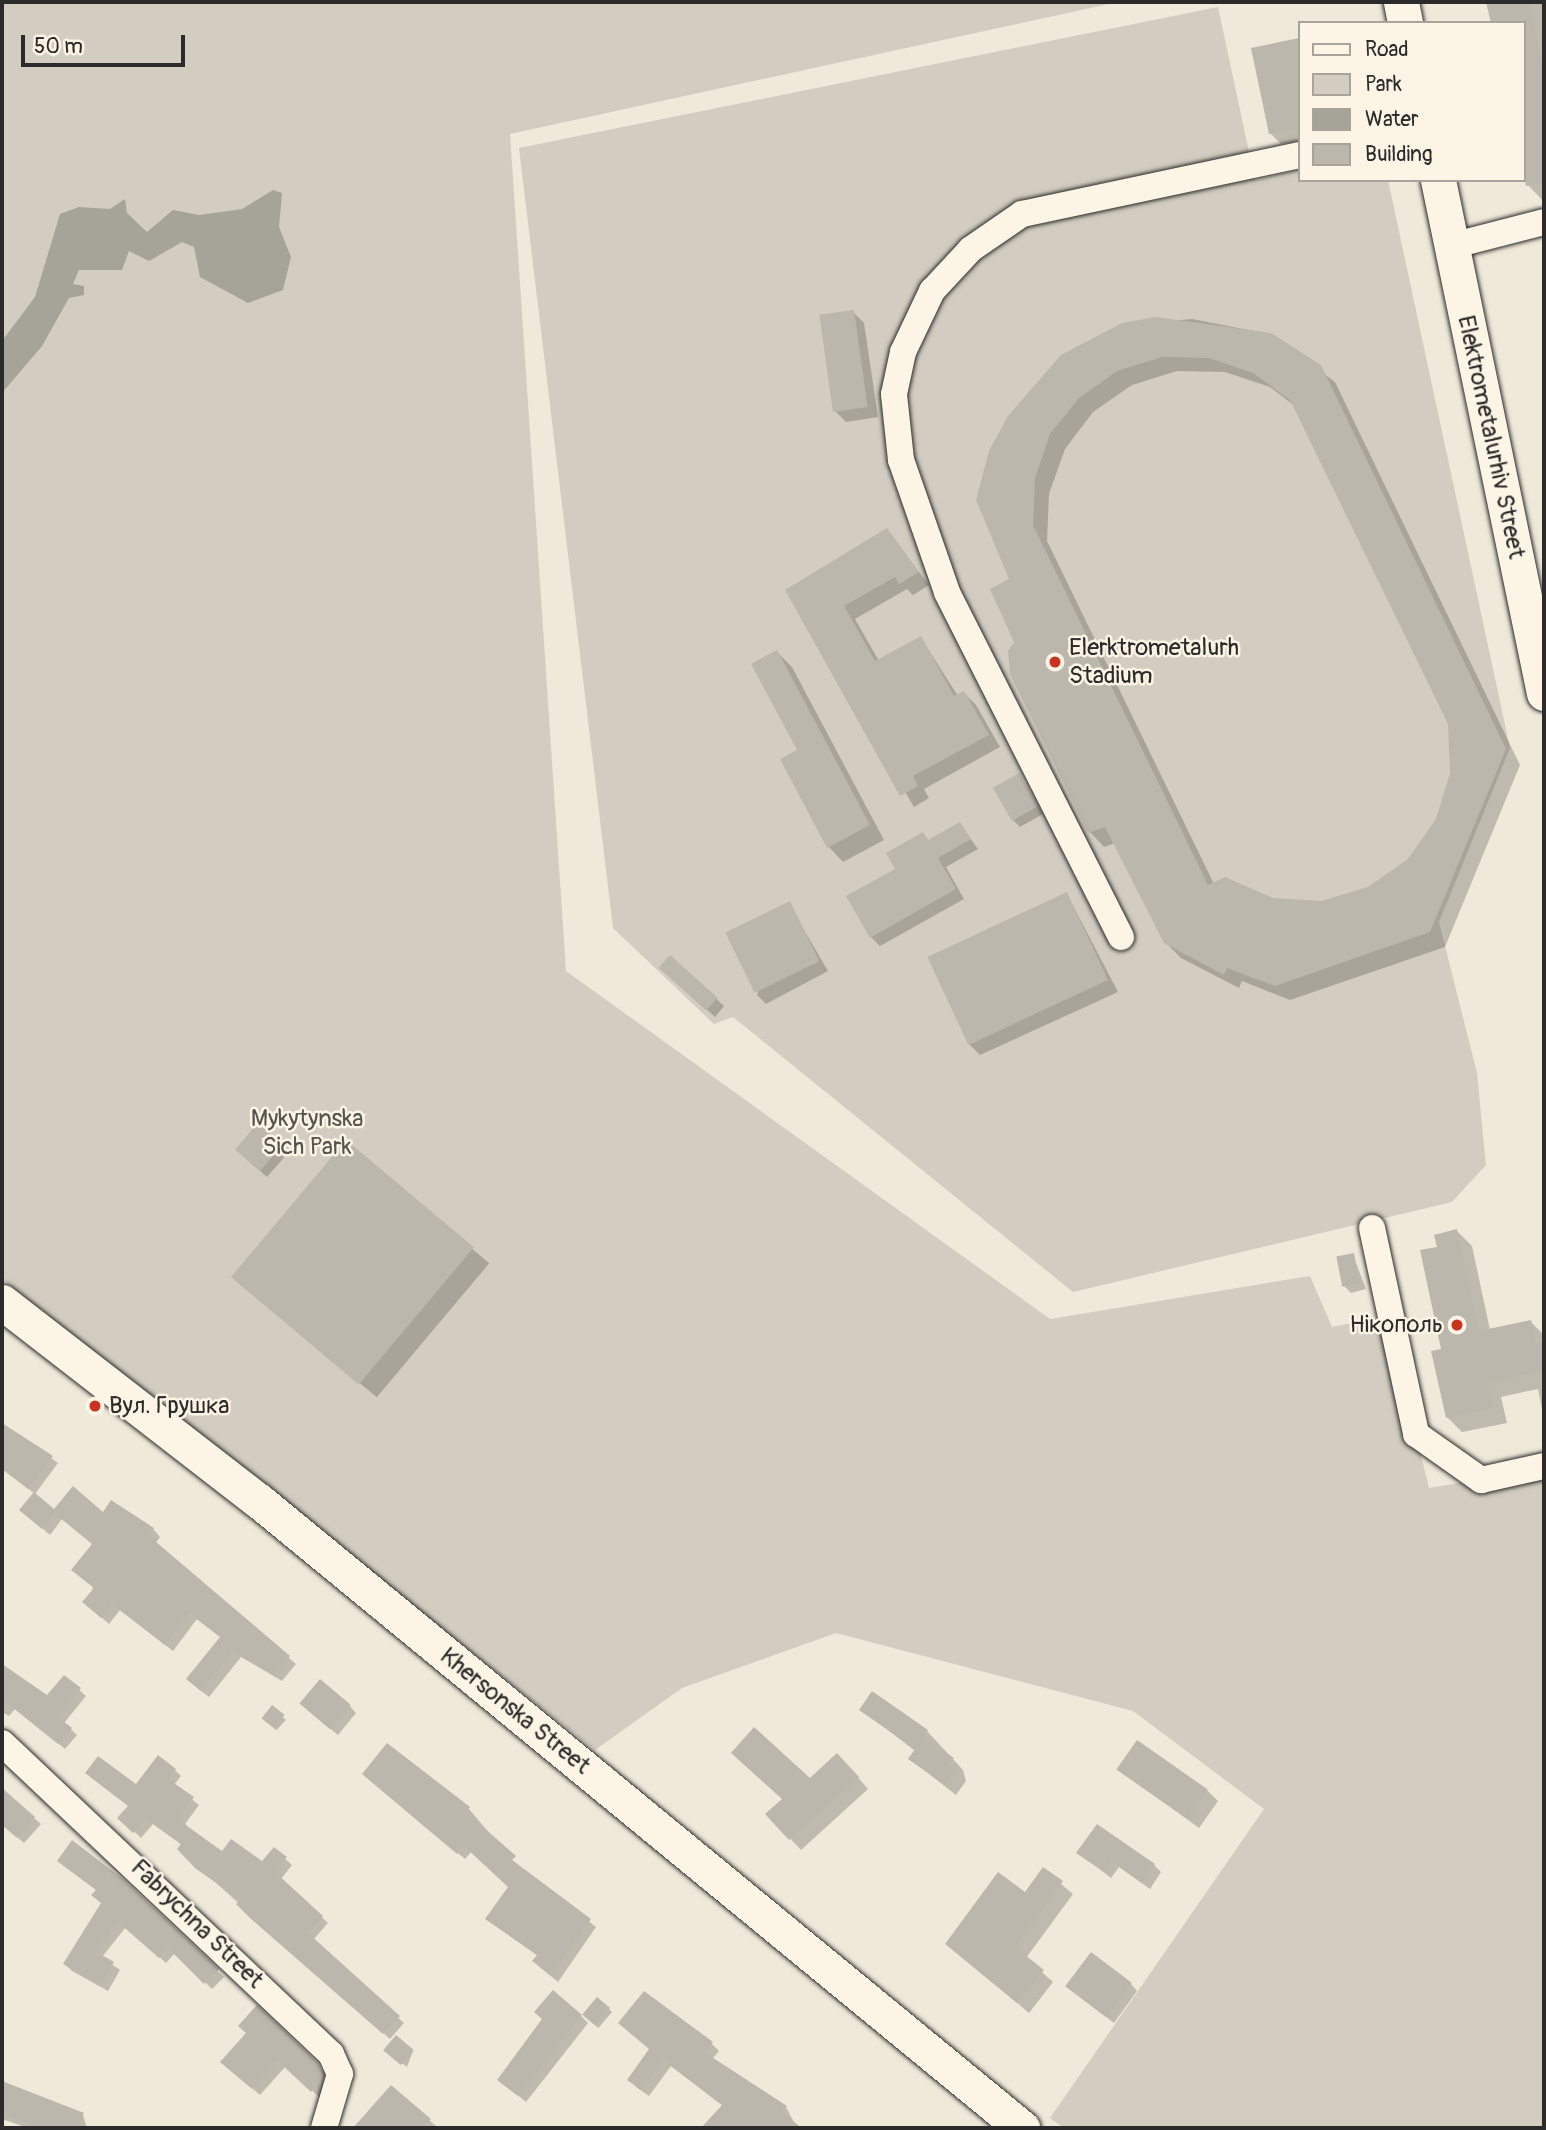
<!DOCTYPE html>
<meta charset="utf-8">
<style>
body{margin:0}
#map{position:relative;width:1546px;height:2130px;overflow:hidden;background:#efe9da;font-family:Pangolin,sans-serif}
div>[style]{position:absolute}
.green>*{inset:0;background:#d2cdc0}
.water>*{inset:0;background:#a6a399}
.shadow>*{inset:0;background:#0003;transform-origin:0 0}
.building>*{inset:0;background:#bcb7ac;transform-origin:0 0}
.roads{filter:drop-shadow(0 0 2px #2b2b2b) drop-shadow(0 0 2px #2b2b2b)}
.minor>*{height:26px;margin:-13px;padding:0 13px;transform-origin:13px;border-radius:13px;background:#fcf5e5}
.major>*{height:35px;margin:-17.5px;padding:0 17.5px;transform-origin:17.5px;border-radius:17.5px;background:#fcf5e5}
.dots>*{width:19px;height:19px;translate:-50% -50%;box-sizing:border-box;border:4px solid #fcf5e5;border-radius:50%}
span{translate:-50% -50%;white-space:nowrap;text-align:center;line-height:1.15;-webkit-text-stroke:5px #fcf5e5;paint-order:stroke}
.street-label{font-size:24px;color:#2b2b2b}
.poi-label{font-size:24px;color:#2b2b2b}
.left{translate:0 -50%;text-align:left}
.right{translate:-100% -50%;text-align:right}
.park-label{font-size:24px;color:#555450}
.frame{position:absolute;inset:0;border:4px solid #2b2b2b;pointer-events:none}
.legend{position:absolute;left:1298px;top:21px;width:228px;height:161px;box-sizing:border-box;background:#fcf5e5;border:2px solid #a8a49b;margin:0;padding:9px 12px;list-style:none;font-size:21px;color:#2b2b2b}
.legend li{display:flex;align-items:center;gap:14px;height:35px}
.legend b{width:35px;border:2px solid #a8a49b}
.scale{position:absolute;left:21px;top:35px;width:164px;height:32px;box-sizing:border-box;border:4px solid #2b2b2b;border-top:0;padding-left:9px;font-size:21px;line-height:24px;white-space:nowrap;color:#2b2b2b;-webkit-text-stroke:5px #fcf5e5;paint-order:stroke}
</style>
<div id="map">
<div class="green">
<div style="clip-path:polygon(2px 2px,1118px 2px,510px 134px,566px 971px,1050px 1319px,1310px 1276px,1332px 1327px,1387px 1316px,1429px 1488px,1544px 1469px,1544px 2128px,1064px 2128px,1050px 2118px,1264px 1809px,1133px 1711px,836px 1633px,682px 1688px,595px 1750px,2px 1279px)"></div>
<div style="clip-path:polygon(1218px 7px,1255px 180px,1299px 170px,1299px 180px,1388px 180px,1510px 748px,1439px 922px,1477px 1073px,1486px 1165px,1452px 1202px,1073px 1292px,733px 1017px,714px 1024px,613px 928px,519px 148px)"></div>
</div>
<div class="water">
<div style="clip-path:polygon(273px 190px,282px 193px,279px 227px,291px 257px,283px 290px,248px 303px,200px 277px,194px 247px,182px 242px,149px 261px,129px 251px,122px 270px,79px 270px,73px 284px,84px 286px,84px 295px,69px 298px,42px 346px,2px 393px,2px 341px,35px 297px,60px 214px,79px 207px,110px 209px,125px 199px,127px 213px,147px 232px,173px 210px,199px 215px,242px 209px)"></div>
</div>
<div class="shadow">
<div style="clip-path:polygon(1488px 2px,1544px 2px,1544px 202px,1528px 185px,1523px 23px,1492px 23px)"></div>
<div style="clip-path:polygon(1299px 40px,1299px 141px,1281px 144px,1270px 133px,1254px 49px)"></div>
<div style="clip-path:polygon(853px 312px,864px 323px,878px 417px,846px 422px,835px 411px)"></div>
<div style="clip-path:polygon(evenodd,1192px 319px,1270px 334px,1335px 382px,1520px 765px,1445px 947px,1290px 1000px,1242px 981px,1239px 988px,1181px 958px,1165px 942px,1115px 843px,1104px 847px,1090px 832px,1016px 642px,1011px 580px,978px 500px,1123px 325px,1192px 319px,1177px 371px,1225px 372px,1270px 387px,1295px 406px,1449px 724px,1452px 773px,1438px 820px,1409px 860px,1369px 888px,1321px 902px,1272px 900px,1214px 884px,1047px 541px,1049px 494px,1065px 449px,1093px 412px,1132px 385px,1177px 371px)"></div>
<div style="clip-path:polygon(887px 530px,929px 585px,913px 595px,907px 589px,855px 619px,879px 661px,921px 638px,958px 696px,964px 693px,976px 705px,1000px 747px,924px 789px,929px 798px,914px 807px,787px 591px)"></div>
<div style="clip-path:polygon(777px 652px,792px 667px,884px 840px,843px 862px,829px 847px)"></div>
<div style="clip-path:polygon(1019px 775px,1043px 814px,1020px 827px,1013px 820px)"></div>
<div style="clip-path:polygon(960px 824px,978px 849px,946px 867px,964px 899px,880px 946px,871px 937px,898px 870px,923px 834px,929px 841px)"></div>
<div style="clip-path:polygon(1067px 894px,1118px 992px,980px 1055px,969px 1044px)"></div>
<div style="clip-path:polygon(789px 904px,828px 971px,766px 1004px,757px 995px)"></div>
<div style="clip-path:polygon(671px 957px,724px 1006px,715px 1017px,668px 975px)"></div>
<div style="left:346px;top:1143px;width:187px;height:175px;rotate:40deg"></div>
<div style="clip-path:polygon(281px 1146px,288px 1153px,267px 1177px,244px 1157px)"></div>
<div style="clip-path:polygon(1457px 1231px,1472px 1246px,1490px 1330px,1531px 1322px,1544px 1335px,1544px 1420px,1538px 1389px,1501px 1397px,1507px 1423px,1462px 1432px,1447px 1417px,1439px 1248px)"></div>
<div style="clip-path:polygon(1353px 1255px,1366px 1289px,1351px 1293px,1344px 1286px)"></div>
<div style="clip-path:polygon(2px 1424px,58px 1463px,35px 1494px,2px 1468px)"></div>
<div style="clip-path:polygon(54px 1511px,103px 1514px,153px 1529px,160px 1537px,155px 1544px,296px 1664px,282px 1681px,241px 1657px,209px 1697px,196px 1687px,222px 1638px,197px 1619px,173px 1651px,120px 1610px,109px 1624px,92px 1609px,94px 1544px,62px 1519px,50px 1535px,29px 1517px)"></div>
<div style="clip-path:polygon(2px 1668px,48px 1698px,65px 1677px,86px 1696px,64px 1723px,77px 1735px,65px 1749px,15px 1709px,9px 1716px,2px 1712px)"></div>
<div style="clip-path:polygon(350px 1706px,356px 1713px,338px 1735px,309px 1711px)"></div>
<div style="left:272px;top:1707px;width:19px;height:14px;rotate:43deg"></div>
<div style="clip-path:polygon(861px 1709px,927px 1731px,963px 1770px,966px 1781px,956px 1795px,910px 1759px,915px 1751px)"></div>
<div style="clip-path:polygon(387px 1746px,469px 1809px,518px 1867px,596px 1927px,558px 1982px,541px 1968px,538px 1956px,487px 1919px,510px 1887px,472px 1851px,465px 1859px,371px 1781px)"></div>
<div style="clip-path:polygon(848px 1766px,868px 1789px,801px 1850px,767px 1814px,810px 1780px)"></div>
<div style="clip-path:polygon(1119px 1769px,1207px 1790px,1218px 1801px,1199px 1828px)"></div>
<div style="clip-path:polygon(175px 1770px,181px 1776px,174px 1785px,199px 1805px,185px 1824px,190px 1831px,223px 1854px,263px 1863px,274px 1849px,292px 1865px,281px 1879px,328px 1923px,313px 1940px,404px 2023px,390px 2039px,185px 1855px,182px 1845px,153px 1824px,141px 1838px,126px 1824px,137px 1787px)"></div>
<div style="clip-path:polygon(2px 1790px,41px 1824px,24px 1843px,2px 1824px)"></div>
<div style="clip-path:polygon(72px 1843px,217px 1971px,224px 1977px,212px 1989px,175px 1953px,166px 1963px,126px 1927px,102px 1957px,120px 1970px,108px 1991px,72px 1971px,65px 1964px,103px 1904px)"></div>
<div style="clip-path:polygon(1079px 1853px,1154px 1865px,1161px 1872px,1150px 1889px,1119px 1867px,1111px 1878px)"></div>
<div style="clip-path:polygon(1044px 1870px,1073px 1894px,1026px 1958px,1053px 1982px,1029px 2013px,947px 1944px,1026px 1894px)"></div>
<div style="clip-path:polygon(1131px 1984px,1137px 1991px,1114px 2023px,1075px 1993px)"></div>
<div style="left:597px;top:1999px;width:20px;height:21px;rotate:41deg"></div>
<div style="clip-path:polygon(257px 2008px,324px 2072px,328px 2087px,319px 2097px,286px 2066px,260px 2095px,230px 2069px)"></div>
<div style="clip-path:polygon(581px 2016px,588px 2023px,526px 2102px,499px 2080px)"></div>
<div style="clip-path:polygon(711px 2043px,719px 2051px,712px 2059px,786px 2107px,797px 2128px,703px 2128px,723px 2106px,671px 2066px,649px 2096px,636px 2087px,651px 2049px)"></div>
<div style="clip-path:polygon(413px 2051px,407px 2067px,389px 2053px)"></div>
<div style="clip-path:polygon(2px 2085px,83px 2115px,87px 2128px,28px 2128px,2px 2119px)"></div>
<div style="clip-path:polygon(391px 2087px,429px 2120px,438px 2128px,355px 2128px)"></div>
</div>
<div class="building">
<div style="clip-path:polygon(1486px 2px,1529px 2px,1544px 71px,1544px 182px,1526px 186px,1523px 173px,1523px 23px,1491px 23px)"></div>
<div style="clip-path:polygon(1299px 38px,1299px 128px,1269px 134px,1251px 48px)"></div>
<div style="left:854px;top:310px;width:98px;height:35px;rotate:82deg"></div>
<div style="clip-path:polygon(evenodd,1156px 317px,1271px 333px,1321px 365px,1506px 749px,1430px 932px,1275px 986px,1227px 968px,1224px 975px,1164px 943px,1105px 827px,1088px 833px,1010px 674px,1008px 651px,1014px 642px,990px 589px,1009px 579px,976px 500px,989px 451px,1008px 416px,1061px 355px,1122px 323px,1156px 317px,1162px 357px,1209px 358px,1253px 373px,1290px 400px,1448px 724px,1450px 773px,1436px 819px,1408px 859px,1368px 887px,1321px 901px,1273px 898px,1225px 877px,1208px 885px,1033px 525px,1035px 478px,1050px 434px,1079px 398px,1117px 371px,1162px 357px)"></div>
<div style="clip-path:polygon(887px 528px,919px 572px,899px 584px,895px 577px,844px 606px,875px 661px,921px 636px,954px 696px,964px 691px,989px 735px,913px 776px,918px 786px,900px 796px,785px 590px)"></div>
<div style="clip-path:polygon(777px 650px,870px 825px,827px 848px,780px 759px,797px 750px,751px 664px)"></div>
<div style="left:1019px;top:773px;width:38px;height:30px;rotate:60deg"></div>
<div style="clip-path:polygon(960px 822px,971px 839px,938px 858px,956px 889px,870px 938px,846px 896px,895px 869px,886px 853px,923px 832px,928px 840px)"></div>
<div style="left:1067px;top:892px;width:97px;height:154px;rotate:65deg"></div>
<div style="left:790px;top:901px;width:67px;height:72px;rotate:64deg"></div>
<div style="left:670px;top:955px;width:64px;height:17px;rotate:42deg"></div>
<div style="left:258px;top:1123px;width:33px;height:35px;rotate:41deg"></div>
<div style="left:346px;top:1140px;width:167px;height:179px;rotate:40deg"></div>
<div style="clip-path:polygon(1457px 1229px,1479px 1331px,1531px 1320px,1536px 1343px,1544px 1341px,1544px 1370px,1488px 1383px,1493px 1408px,1446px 1418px,1431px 1351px,1441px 1349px,1420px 1250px,1437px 1247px,1434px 1235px)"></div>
<div style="left:1354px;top:1253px;width:31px;height:18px;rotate:79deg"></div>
<div style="clip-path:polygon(2px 1423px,53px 1456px,28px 1489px,2px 1469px)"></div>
<div style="clip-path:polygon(73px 1486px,103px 1512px,111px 1500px,154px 1528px,149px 1536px,290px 1656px,274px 1675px,233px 1651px,201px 1691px,186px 1679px,220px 1637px,189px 1613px,165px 1645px,112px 1604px,101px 1618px,82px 1602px,94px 1588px,71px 1570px,92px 1544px,54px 1513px,42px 1529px,19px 1510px,34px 1492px,54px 1509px)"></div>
<div style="clip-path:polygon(2px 1664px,47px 1695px,64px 1675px,81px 1688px,58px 1717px,72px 1728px,58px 1744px,2px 1699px)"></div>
<div style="left:320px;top:1679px;width:40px;height:32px;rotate:40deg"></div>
<div style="clip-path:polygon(872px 1691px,928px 1730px,923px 1737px,954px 1758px,949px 1764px,956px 1769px,945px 1785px,908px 1759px,915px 1749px,859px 1710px)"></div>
<div style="left:272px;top:1705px;width:16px;height:17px;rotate:38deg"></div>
<div style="clip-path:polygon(754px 1727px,810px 1778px,837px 1753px,859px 1777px,789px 1840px,765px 1814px,782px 1799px,731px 1753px)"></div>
<div style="left:1137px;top:1740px;width:86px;height:36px;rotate:35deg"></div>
<div style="clip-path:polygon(387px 1743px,470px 1807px,466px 1812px,516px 1856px,512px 1860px,591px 1919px,551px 1976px,532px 1961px,537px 1955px,485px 1919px,508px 1887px,464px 1846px,457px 1854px,362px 1774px)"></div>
<div style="clip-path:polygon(158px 1755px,176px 1769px,168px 1779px,194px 1797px,180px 1817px,187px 1826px,222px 1851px,231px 1839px,262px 1861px,274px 1847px,287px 1857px,275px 1872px,323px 1916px,308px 1933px,400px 2016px,383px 2034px,250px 1918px,236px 1904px,240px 1900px,195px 1868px,177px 1849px,181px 1844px,146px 1819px,133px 1833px,117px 1818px,128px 1806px,85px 1773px,98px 1756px,136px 1784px)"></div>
<div style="clip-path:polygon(2px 1788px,35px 1817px,17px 1838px,2px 1825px)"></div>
<div style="clip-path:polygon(1097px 1824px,1155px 1864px,1142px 1883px,1111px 1861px,1104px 1872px,1076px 1853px)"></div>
<div style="clip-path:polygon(72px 1840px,123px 1879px,219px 1969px,204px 1984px,168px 1948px,159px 1958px,118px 1922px,95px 1951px,114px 1962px,101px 1985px,63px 1964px,101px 1903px,91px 1895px,96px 1890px,57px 1861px)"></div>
<div style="clip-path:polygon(1043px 1867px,1063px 1881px,1015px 1947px,1044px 1970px,1017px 2003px,945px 1944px,998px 1872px,1025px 1892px)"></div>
<div style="left:1091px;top:1952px;width:51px;height:43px;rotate:37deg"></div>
<div style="clip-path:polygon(553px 1990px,582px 2015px,518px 2096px,497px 2080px,542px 2019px,534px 2012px)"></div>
<div style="clip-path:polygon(644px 1991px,713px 2042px,704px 2052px,787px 2106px,781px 2112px,802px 2128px,701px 2128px,722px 2105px,663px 2060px,641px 2090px,627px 2080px,649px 2049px,618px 2023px)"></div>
<div style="left:597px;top:1997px;width:17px;height:23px;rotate:40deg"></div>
<div style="clip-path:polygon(257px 2005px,318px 2063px,323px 2075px,311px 2092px,278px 2061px,252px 2089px,220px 2062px,246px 2033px,238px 2026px)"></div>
<div style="left:396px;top:2035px;width:23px;height:20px;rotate:40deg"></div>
<div style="clip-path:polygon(2px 2081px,84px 2113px,77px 2128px,38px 2128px,2px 2113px)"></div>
<div style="clip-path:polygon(391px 2085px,431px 2119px,422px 2128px,353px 2128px)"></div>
</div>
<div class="roads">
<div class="minor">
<div style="left:1451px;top:246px;width:96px;rotate:-14.5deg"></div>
<div style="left:1121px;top:937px;width:386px;rotate:-116.8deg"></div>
<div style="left:947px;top:592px;width:140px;rotate:-109.2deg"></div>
<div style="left:901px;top:460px;width:66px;rotate:-96.1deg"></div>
<div style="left:894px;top:394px;width:43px;rotate:-77.9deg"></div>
<div style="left:903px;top:352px;width:68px;rotate:-64.6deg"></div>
<div style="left:932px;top:291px;width:57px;rotate:-47.1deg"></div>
<div style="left:971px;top:249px;width:62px;rotate:-34.5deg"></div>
<div style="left:1022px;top:214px;width:283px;rotate:-12deg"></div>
<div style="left:1372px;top:1228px;width:211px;rotate:77.9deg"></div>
<div style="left:1416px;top:1434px;width:80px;rotate:35.3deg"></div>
<div style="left:1481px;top:1480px;width:65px;rotate:-12.5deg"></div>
<div style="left:2px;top:1743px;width:453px;rotate:43.4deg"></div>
<div style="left:331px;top:2054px;width:22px;rotate:66deg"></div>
<div style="left:340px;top:2074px;width:56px;rotate:106.5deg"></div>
</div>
<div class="major">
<div style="left:1401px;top:2px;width:21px;rotate:79deg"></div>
<div style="left:1438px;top:180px;width:524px;rotate:78.33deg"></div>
<div style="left:2px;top:1302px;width:325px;rotate:37.8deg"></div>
<div style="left:259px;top:1501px;width:988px;rotate:39.41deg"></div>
</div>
</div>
<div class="dots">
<div style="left:1055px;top:662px;background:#c8321e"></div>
<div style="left:1457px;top:1325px;background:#c8321e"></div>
<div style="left:95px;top:1406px;background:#c8321e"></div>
</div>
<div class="street-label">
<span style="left:1491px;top:437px;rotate:78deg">Elektrometalurhiv Street</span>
<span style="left:515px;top:1711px;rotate:39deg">Khersonska Street</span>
<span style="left:197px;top:1924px;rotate:44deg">Fabrychna Street</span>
</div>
<div class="poi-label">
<span class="left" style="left:1069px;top:662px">Elerktrometalurh<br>Stadium</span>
<span class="right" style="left:1443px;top:1325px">Нікополь</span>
<span class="left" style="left:109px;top:1406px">Вул. Грушка</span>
</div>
<div class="park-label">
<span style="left:307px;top:1133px">Mykytynska<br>Sich Park</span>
</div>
<div class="frame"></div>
<ul class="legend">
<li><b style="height:9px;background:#fcf5e5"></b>Road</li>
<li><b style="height:19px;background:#d2cdc0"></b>Park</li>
<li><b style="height:19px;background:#a6a399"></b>Water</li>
<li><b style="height:19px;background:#bcb7ac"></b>Building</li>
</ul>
<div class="scale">50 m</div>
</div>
